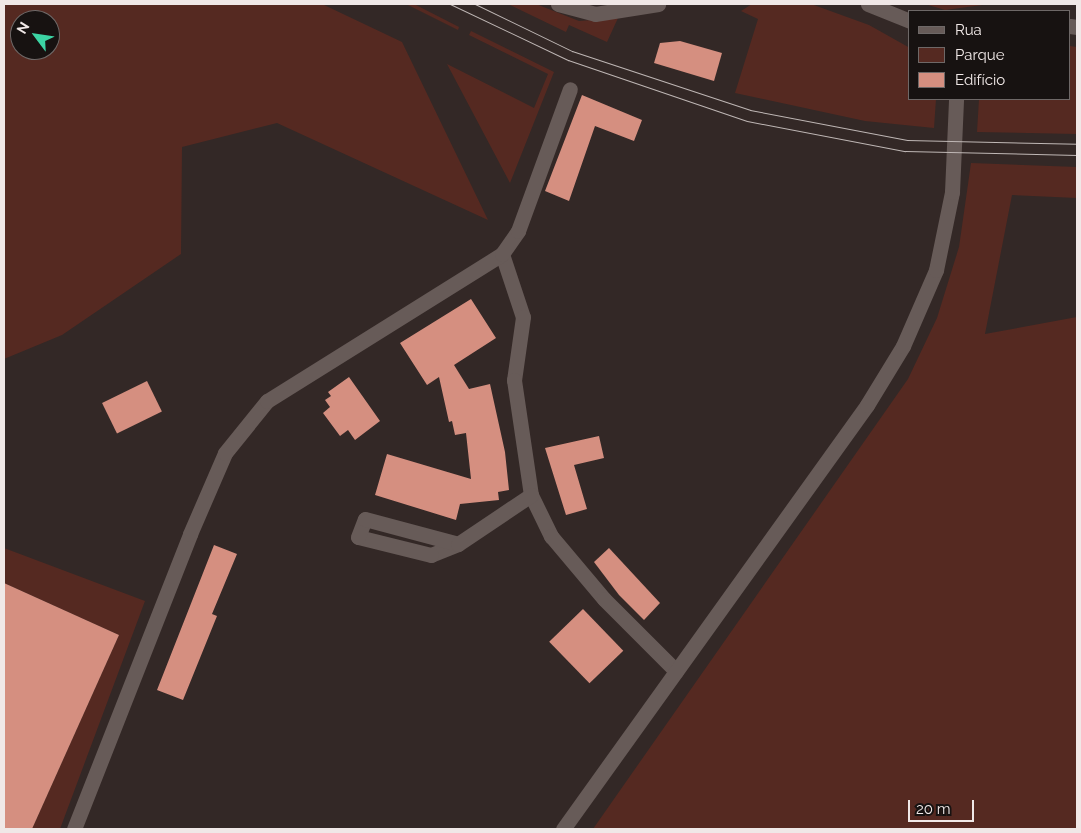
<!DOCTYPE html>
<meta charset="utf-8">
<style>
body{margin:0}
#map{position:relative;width:1081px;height:833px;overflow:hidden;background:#332826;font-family:Raleway,sans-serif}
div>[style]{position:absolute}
.green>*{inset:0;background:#552921}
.building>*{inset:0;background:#d58f80;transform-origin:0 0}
.minor>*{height:15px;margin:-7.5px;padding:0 7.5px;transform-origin:7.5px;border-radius:7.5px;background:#675b58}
.tram>*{height:1px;margin:-0.5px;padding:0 0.5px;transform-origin:0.5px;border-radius:0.5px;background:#bfb7b5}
span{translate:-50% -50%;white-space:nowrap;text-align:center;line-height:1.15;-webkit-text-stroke:5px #171211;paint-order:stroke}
.frame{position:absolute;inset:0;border:5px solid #f0e8e7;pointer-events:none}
.legend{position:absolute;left:908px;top:10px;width:162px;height:90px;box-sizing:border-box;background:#171211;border:1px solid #6e6867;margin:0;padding:6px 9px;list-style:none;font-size:15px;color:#f0e8e7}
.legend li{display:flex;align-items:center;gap:10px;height:25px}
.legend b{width:25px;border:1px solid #6e6867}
.north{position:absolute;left:10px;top:10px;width:50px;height:50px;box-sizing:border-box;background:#171211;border:1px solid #6e6867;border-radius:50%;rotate:301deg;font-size:14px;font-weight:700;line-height:20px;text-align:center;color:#f0e8e7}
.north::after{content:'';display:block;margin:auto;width:18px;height:22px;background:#3cd4a4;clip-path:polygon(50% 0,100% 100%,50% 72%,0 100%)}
.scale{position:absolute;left:908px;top:800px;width:66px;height:22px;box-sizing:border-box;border:2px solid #f0e8e7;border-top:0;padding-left:6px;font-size:15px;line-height:18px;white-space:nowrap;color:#f0e8e7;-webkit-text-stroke:4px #171211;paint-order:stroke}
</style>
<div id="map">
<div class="green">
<div style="clip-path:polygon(evenodd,4px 4px,322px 4px,402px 42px,488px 220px,277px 123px,182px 147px,181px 254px,62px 335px,4px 359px,4px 4px,20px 20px,50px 20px,50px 50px,20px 50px,20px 20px)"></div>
<div style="clip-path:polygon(406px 4px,414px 4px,459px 27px,458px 30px)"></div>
<div style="clip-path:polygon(508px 4px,536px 4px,579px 21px,618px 18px,607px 42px,569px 25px,566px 32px)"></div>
<div style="clip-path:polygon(752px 4px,811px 4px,869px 25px,910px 48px,910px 99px,936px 99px,934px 128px,865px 121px,735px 93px,758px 19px,741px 11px)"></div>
<div style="clip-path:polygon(925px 4px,990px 4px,945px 10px)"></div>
<div style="clip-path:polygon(471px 31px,554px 72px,510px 183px,447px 64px,534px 108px,548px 74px,469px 35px)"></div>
<div style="clip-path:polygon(1070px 46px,1077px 47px,1077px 134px,977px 132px,979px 99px,1070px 99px)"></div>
<div style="clip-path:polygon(971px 163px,1077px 167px,1077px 198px,1012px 195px,985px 334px,1077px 317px,1077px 829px,593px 829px,908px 379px,937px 318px,959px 247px)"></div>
<div style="clip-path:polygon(4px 548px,145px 601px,60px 829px,32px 829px,119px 635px,4px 583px)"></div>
</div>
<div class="building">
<div style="clip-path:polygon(680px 41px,722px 53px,714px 81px,654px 63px,660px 43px)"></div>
<div style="clip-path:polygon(582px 95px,642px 120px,634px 141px,595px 126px,569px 201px,545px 191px)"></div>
<div style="clip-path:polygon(471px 299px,496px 338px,454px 365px,469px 389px,490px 384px,505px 452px,509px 490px,498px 492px,499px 500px,460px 504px,456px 520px,375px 495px,387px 454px,471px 479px,466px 433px,455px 435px,452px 421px,449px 422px,439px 377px,427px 385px,400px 343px)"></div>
<div style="clip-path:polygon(349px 377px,380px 421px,355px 440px,348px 430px,340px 436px,323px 413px,330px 407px,325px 400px,331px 396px,328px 392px)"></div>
<div style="left:147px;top:381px;width:34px;height:50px;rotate:64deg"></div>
<div style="clip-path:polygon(599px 436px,604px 458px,574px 465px,587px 509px,566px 515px,545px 448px)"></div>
<div style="clip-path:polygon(214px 545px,237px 554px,212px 614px,217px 616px,183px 700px,157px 690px)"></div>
<div style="clip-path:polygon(609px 548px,660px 603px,644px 620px,619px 595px,594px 562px)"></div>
<div style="clip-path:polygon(4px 583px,119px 635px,32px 829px,4px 829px)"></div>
<div style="left:583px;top:609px;width:58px;height:47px;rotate:46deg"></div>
</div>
<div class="minor">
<div style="left:558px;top:4px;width:38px;rotate:15deg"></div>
<div style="left:595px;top:14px;width:64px;rotate:-9deg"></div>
<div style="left:868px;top:4px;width:45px;rotate:22deg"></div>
<div style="left:1070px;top:26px;width:7px;rotate:8deg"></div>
<div style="left:502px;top:254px;width:66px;rotate:71.6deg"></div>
<div style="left:523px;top:317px;width:64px;rotate:98.1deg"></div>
<div style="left:514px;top:380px;width:116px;rotate:81.6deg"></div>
<div style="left:531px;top:495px;width:46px;rotate:64deg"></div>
<div style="left:551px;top:536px;width:82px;rotate:49.9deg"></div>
<div style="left:604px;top:599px;width:102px;rotate:45deg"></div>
<div style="left:458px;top:544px;width:29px;rotate:158deg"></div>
<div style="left:431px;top:555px;width:75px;rotate:-166.1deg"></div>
<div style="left:358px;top:537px;width:19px;rotate:-69deg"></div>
<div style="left:365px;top:519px;width:96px;rotate:15deg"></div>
<div style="left:458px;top:544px;width:88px;rotate:-33.9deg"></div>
<div style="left:74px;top:829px;width:317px;rotate:-68.5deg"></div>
<div style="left:190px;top:534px;width:88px;rotate:-66.6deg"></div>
<div style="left:225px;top:453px;width:67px;rotate:-51.1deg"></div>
<div style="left:267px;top:401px;width:277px;rotate:-32deg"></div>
<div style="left:502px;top:254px;width:28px;rotate:-55deg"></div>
<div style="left:518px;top:231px;width:151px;rotate:-69.9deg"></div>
<div style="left:563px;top:829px;width:522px;rotate:-54.36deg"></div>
<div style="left:867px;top:405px;width:69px;rotate:-58.6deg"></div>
<div style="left:903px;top:346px;width:83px;rotate:-66.5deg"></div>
<div style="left:936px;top:270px;width:80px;rotate:-78.4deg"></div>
<div style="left:952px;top:192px;width:93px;rotate:-87.5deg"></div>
</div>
<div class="tram">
<div style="left:450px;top:4px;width:131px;rotate:25.4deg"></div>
<div style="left:568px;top:60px;width:189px;rotate:18.8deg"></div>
<div style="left:747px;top:121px;width:161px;rotate:10.8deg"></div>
<div style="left:905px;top:151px;width:172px;rotate:1.3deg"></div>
<div style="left:475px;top:4px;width:108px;rotate:25.9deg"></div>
<div style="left:572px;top:51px;width:188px;rotate:18.3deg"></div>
<div style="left:750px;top:110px;width:160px;rotate:10.8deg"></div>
<div style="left:907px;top:140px;width:170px;rotate:1.3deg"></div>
</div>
<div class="frame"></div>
<ul class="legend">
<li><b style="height:6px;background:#675b58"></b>Rua</li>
<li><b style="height:14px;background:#552921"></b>Parque</li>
<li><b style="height:14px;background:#d58f80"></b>Edifício</li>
</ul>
<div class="north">N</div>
<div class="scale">20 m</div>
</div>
